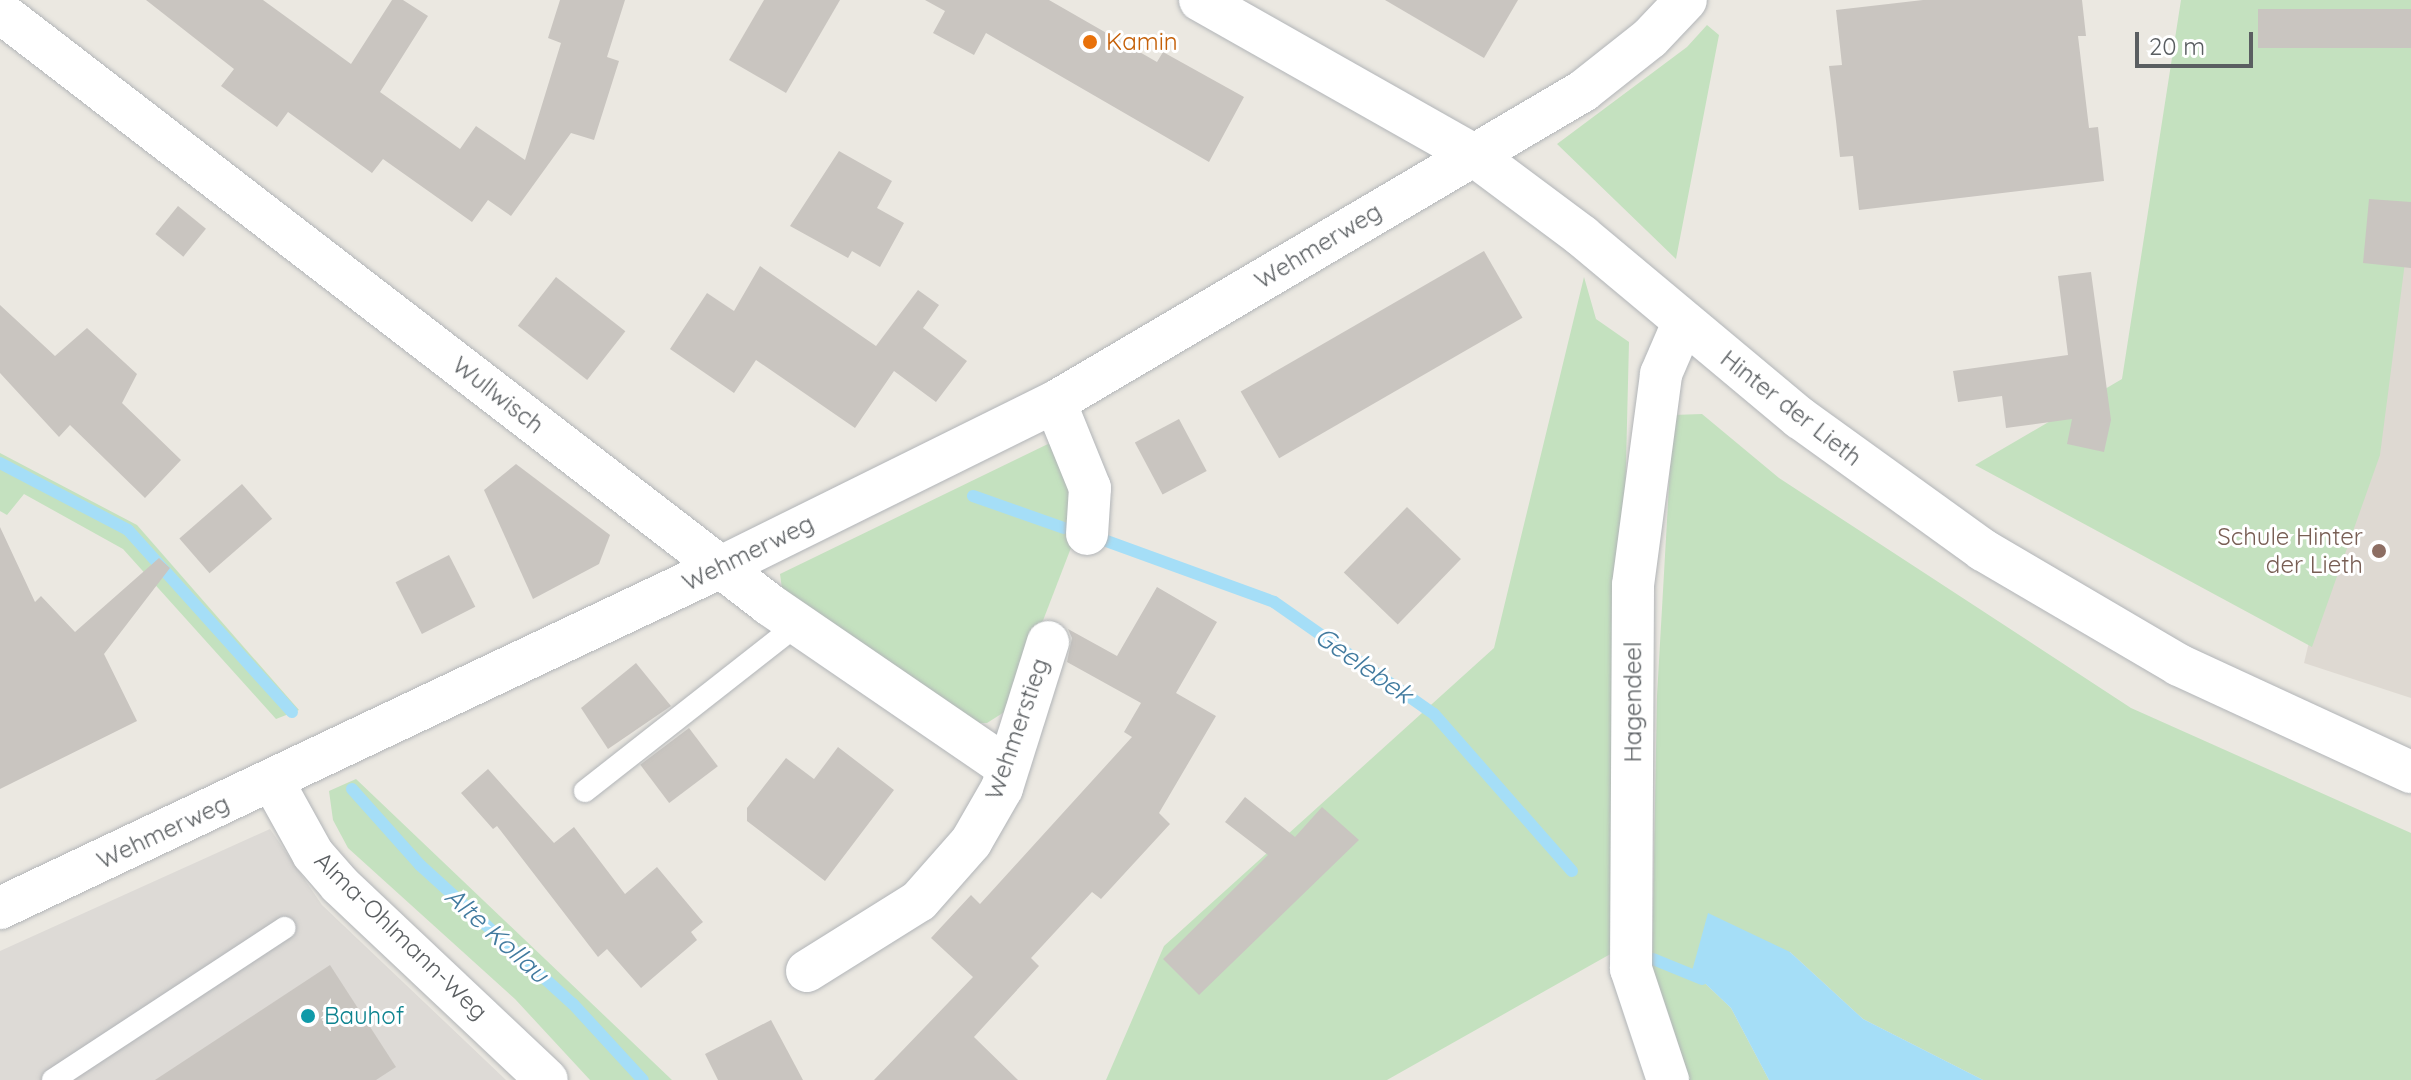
<!DOCTYPE html>
<style>
body{margin:0}
#map{position:relative;width:2411px;height:1080px;overflow:hidden;background:#ebe8e1;font-family:Quicksand,sans-serif}
div>[style]{position:absolute}
.industrial>*{inset:0;background:#dddad6}
.education>*{inset:0;background:#ded9d2}
.green>*{inset:0;background:#c4e1bf}
.water>*{inset:0;background:#a5def7}
.stream>*{height:12px;margin:-6px;padding:0 6px;transform-origin:6px;border-radius:6px;background:#a5def7}
.building>*{inset:0;background:#c9c5c0;transform-origin:0 0}
.roads{filter:drop-shadow(0 0 2px #b2b5b8) drop-shadow(0 0 2px #b2b5b8)}
.service>*{height:22px;margin:-11px;padding:0 11px;transform-origin:11px;border-radius:11px;background:#fff}
.minor>*{height:42px;margin:-21px;padding:0 21px;transform-origin:21px;border-radius:21px;background:#fff}
.dots>*{width:22px;height:22px;translate:-50% -50%;box-sizing:border-box;border:4px solid #fff;border-radius:50%}
span{translate:-50% -50%;white-space:nowrap;text-align:center;line-height:1.15;-webkit-text-stroke:6px #fff;paint-order:stroke}
.food-label{font-size:24px;color:#c56008}
.left{translate:0 -50%;text-align:left}
.street-label{font-size:24px;color:#5a5e61}
.education-label{font-size:24px;color:#785e54}
.right{translate:-100% -50%;text-align:right}
.culture-label{font-size:24px;color:#0d838f}
.water-label{font-size:26px;color:#427b9f;font-style:italic}
.scale{position:absolute;left:2135px;top:32px;width:118px;height:36px;box-sizing:border-box;border:4px solid #5a5e61;border-top:0;padding-left:10px;font-size:24px;line-height:28px;white-space:nowrap;color:#5a5e61;-webkit-text-stroke:6px #fff;paint-order:stroke}
</style>
<div id="map">
<div class="industrial">
<div style="clip-path:polygon(270px 829px,322px 905px,506px 1080px,0 1080px,0 951px)"></div>
</div>
<div class="education">
<div style="clip-path:polygon(2411px 216px,2411px 698px,2304px 663px)"></div>
</div>
<div class="green">
<div style="clip-path:polygon(2181px 0,2411px 0,2411px 216px,2380px 455px,2312px 647px,1975px 465px,2122px 379px)"></div>
<div style="clip-path:polygon(1707px 25px,1719px 35px,1676px 259px,1557px 144px,1687px 47px)"></div>
<div style="clip-path:polygon(1584px 277px,1596px 319px,1629px 342px,1614px 952px,1387px 1080px,1106px 1080px,1164px 946px,1494px 648px)"></div>
<div style="clip-path:polygon(1702px 414px,1779px 478px,2131px 708px,2411px 833px,2411px 1080px,1983px 1080px,1863px 1019px,1790px 952px,1692px 971px,1731px 1008px,1769px 1080px,1683px 1080px,1652px 965px,1657px 696px,1673px 415px)"></div>
<div style="clip-path:polygon(1050px 443px,1077px 495px,1074px 540px,1009px 709px,987px 723px,964px 723px,783px 596px,780px 574px)"></div>
<div style="clip-path:polygon(0 453px,137px 525px,299px 710px,276px 719px,123px 549px,24px 494px,7px 515px,0 511px)"></div>
<div style="clip-path:polygon(356px 779px,672px 1080px,590px 1080px,515px 999px,348px 848px,333px 820px,329px 791px)"></div>
</div>
<div class="water">
<div style="clip-path:polygon(1708px 913px,1790px 952px,1863px 1019px,1983px 1080px,1769px 1080px,1731px 1008px,1692px 971px)"></div>
</div>
<div class="stream">
<div style="left:0;top:463px;width:144px;rotate:27.6deg"></div>
<div style="left:128px;top:530px;width:245px;rotate:48deg"></div>
<div style="left:973px;top:496px;width:96px;rotate:19.4deg"></div>
<div style="left:1101px;top:539px;width:184px;rotate:20deg"></div>
<div style="left:1274px;top:602px;width:195px;rotate:35deg"></div>
<div style="left:1434px;top:714px;width:209px;rotate:48.7deg"></div>
<div style="left:352px;top:789px;width:102px;rotate:48.2deg"></div>
<div style="left:420px;top:865px;width:207px;rotate:42.3deg"></div>
<div style="left:573px;top:1004px;width:103px;rotate:47.4deg"></div>
<div style="left:1653px;top:959px;width:53px;rotate:22.2deg"></div>
</div>
<div class="building">
<div style="clip-path:polygon(146px 0,263px 0,351px 64px,392px 0,403px 0,428px 16px,380px 92px,460px 149px,476px 126px,525px 160px,561px 43px,548px 38px,560px 0,625px 0,607px 57px,619px 61px,594px 140px,571px 133px,511px 216px,488px 200px,472px 222px,383px 159px,372px 173px,288px 112px,277px 127px,221px 86px,234px 69px)"></div>
<div style="clip-path:polygon(764px 0,840px 0,786px 93px,729px 60px)"></div>
<div style="clip-path:polygon(925px 0,1049px 0,1157px 62px,1163px 52px,1244px 97px,1209px 162px,986px 33px,974px 55px,933px 33px,945px 11px)"></div>
<div style="clip-path:polygon(1385px 0,1518px 0,1484px 58px)"></div>
<div style="clip-path:polygon(1923px 0,2082px 0,2086px 36px,2078px 36px,2089px 128px,2098px 127px,2104px 181px,1859px 210px,1853px 156px,1840px 157px,1836px 121px,1829px 66px,1842px 65px,1836px 10px)"></div>
<div style="left:2411px;top:9px;width:39px;height:153px;rotate:90deg"></div>
<div style="clip-path:polygon(839px 151px,892px 181px,877px 208px,904px 223px,880px 267px,852px 251px,848px 258px,790px 226px)"></div>
<div style="clip-path:polygon(2369px 199px,2411px 202px,2411px 268px,2363px 263px)"></div>
<div style="left:178px;top:206px;width:36px;height:36px;rotate:39deg"></div>
<div style="left:1484px;top:251px;width:77px;height:281px;rotate:60deg"></div>
<div style="clip-path:polygon(760px 266px,876px 346px,918px 290px,939px 305px,923px 328px,967px 361px,936px 402px,894px 371px,855px 428px,756px 360px,734px 393px,670px 349px,707px 293px,734px 311px)"></div>
<div style="clip-path:polygon(2091px 272px,2111px 420px,2104px 452px,2067px 444px,2072px 419px,2006px 428px,2002px 396px,1958px 402px,1953px 371px,2068px 355px,2058px 276px)"></div>
<div style="left:556px;top:277px;width:88px;height:62px;rotate:38deg"></div>
<div style="clip-path:polygon(0 305px,55px 356px,87px 328px,137px 374px,122px 403px,181px 460px,145px 498px,70px 425px,59px 437px,0 373px)"></div>
<div style="left:1179px;top:419px;width:59px;height:50px;rotate:62deg"></div>
<div style="clip-path:polygon(516px 464px,610px 535px,599px 564px,533px 599px,484px 490px)"></div>
<div style="left:242px;top:484px;width:46px;height:83px;rotate:49deg"></div>
<div style="left:1407px;top:507px;width:75px;height:91px;rotate:44deg"></div>
<div style="clip-path:polygon(0 527px,35px 602px,41px 596px,75px 632px,159px 558px,170px 568px,104px 654px,137px 721px,0 789px)"></div>
<div style="left:449px;top:555px;width:58px;height:60px;rotate:63deg"></div>
<div style="clip-path:polygon(1157px 587px,1217px 622px,1176px 693px,1216px 716px,1159px 813px,1170px 824px,1101px 899px,1092px 892px,1031px 958px,1039px 966px,974px 1037px,1018px 1080px,874px 1080px,973px 977px,931px 938px,971px 895px,980px 904px,1132px 737px,1124px 732px,1141px 703px,1067px 662px,1072px 638px,1068px 629px,1117px 656px)"></div>
<div style="clip-path:polygon(636px 663px,671px 706px,608px 749px,581px 708px)"></div>
<div style="left:689px;top:728px;width:48px;height:61px;rotate:53deg"></div>
<div style="clip-path:polygon(838px 747px,894px 790px,825px 881px,747px 821px,747px 808px,786px 758px,814px 779px)"></div>
<div style="clip-path:polygon(488px 769px,554px 843px,574px 827px,625px 894px,657px 867px,703px 922px,691px 932px,697px 940px,641px 988px,607px 949px,598px 957px,497px 826px,493px 829px,461px 793px)"></div>
<div style="clip-path:polygon(1245px 797px,1295px 837px,1322px 807px,1359px 840px,1199px 995px,1163px 959px,1268px 855px,1225px 822px)"></div>
<div style="clip-path:polygon(330px 965px,396px 1067px,376px 1080px,155px 1080px)"></div>
<div style="clip-path:polygon(771px 1020px,803px 1080px,718px 1080px,705px 1054px)"></div>
</div>
<div class="roads">
<div class="service">
<div style="left:585px;top:791px;width:271px;rotate:-38.1deg"></div>
<div style="left:53px;top:1080px;width:277px;rotate:-33.3deg"></div>
</div>
<div class="minor">
<div style="left:1200px;top:0;width:313px;rotate:29.5deg"></div>
<div style="left:1472px;top:154px;width:137px;rotate:36.7deg"></div>
<div style="left:1582px;top:236px;width:284px;rotate:39.9deg"></div>
<div style="left:1800px;top:418px;width:226px;rotate:35.8deg"></div>
<div style="left:1983px;top:550px;width:227px;rotate:30.4deg"></div>
<div style="left:2179px;top:665px;width:255px;rotate:24.8deg"></div>
<div style="left:0;top:12px;width:972px;rotate:37.6deg"></div>
<div style="left:770px;top:605px;width:285px;rotate:34.4deg"></div>
<div style="left:1055px;top:402px;width:93px;rotate:67.9deg"></div>
<div style="left:1090px;top:488px;width:46px;rotate:93.7deg"></div>
<div style="left:272px;top:780px;width:85px;rotate:61deg"></div>
<div style="left:313px;top:854px;width:41px;rotate:48.9deg"></div>
<div style="left:340px;top:885px;width:284px;rotate:43.3deg"></div>
<div style="left:0;top:908px;width:798px;rotate:-25.31deg"></div>
<div style="left:721px;top:567px;width:373px;rotate:-26.3deg"></div>
<div style="left:1055px;top:402px;width:613px;rotate:-30.5deg"></div>
<div style="left:1583px;top:91px;width:85px;rotate:-38.3deg"></div>
<div style="left:1650px;top:38px;width:52px;rotate:-46.5deg"></div>
<div style="left:807px;top:971px;width:132px;rotate:-32deg"></div>
<div style="left:919px;top:901px;width:79px;rotate:-48.6deg"></div>
<div style="left:971px;top:842px;width:62px;rotate:-60.1deg"></div>
<div style="left:1002px;top:788px;width:153px;rotate:-72.5deg"></div>
<div style="left:1668px;top:1080px;width:117px;rotate:-108.4deg"></div>
<div style="left:1631px;top:969px;width:384px;rotate:-89.7deg"></div>
<div style="left:1633px;top:585px;width:213px;rotate:-82.4deg"></div>
<div style="left:1661px;top:374px;width:56px;rotate:-66.7deg"></div>
</div>
</div>
<div class="dots">
<div style="left:1090px;top:42px;background:#e8710a"></div>
<div style="left:2379px;top:551px;background:#8d6e63"></div>
<div style="left:308px;top:1016px;background:#0f9aa8"></div>
</div>
<div class="food-label">
<span class="left" style="left:1106px;top:42px">Kamin</span>
</div>
<div class="street-label">
<span style="left:1318px;top:246px;rotate:-31deg">Wehmerweg</span>
<span style="left:498px;top:395px;rotate:38deg">Wullwisch</span>
<span style="left:1791px;top:408px;rotate:38deg">Hinter der Lieth</span>
<span style="left:748px;top:553px;rotate:-26deg">Wehmerweg</span>
<span style="left:1633px;top:702px;rotate:-90deg">Hagendeel</span>
<span style="left:1017px;top:729px;rotate:-71deg">Wehmerstieg</span>
<span style="left:163px;top:832px;rotate:-25deg">Wehmerweg</span>
<span style="left:401px;top:936px;rotate:44deg">Alma-Ohlmann-Weg</span>
</div>
<div class="education-label">
<span class="right" style="left:2363px;top:551px">Schule Hinter<br>der Lieth</span>
</div>
<div class="culture-label">
<span class="left" style="left:324px;top:1016px">Bauhof</span>
</div>
<div class="water-label">
<span style="left:1364px;top:665px;rotate:35deg">Geelebek</span>
<span style="left:497px;top:935px;rotate:42deg">Alte Kollau</span>
</div>
<div class="scale">20 m</div>
</div>
